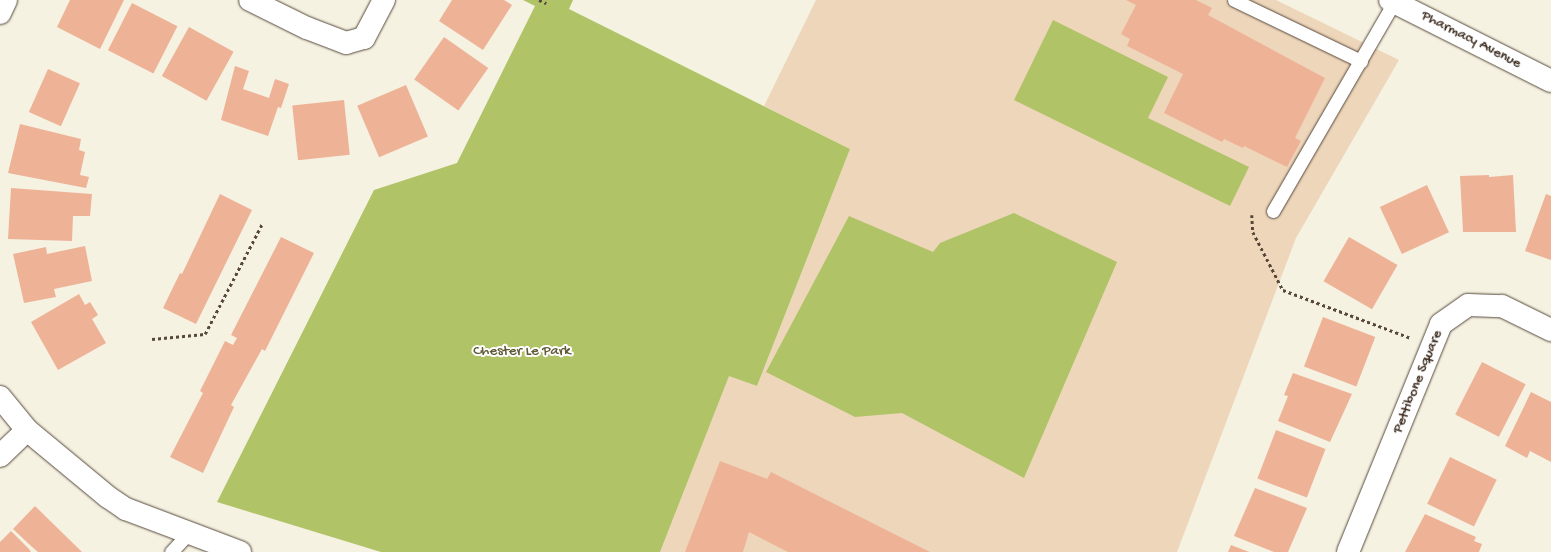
<!DOCTYPE html>
<style>
body{margin:0}
#map{position:relative;width:1551px;height:552px;overflow:hidden;background:#f5f2e2;font-family:"Gochi Hand",sans-serif}
div>[style]{position:absolute}
.built>*{inset:0;background:#eed6bb}
.green>*{inset:0;background:#b0c367}
.building>*{inset:0;background:#eeb297;transform-origin:0 0}
.path>*{height:2.5px;margin-top:-1.25px;transform-origin:0;background:repeating-linear-gradient(90deg,#57483b 0 3px,transparent 0 6px)}
.roads{filter:drop-shadow(0 0 1px #57483b) drop-shadow(0 0 1px #57483b)}
.lane>*{height:13px;margin:-6.5px;padding:0 6.5px;transform-origin:6.5px;border-radius:6.5px;background:#fff}
.street>*{height:22px;margin:-11px;padding:0 11px;transform-origin:11px;border-radius:11px;background:#fff}
.secondary>*{height:22px;margin:-11px;padding:0 11px;transform-origin:11px;border-radius:11px;background:#fff}
span{translate:-50% -50%;white-space:nowrap;text-align:center;line-height:1.15;-webkit-text-stroke:4px #fff;paint-order:stroke}
.street-label{font-size:15px;color:#3b2a1e}
.park-label{font-size:15px;color:#5e5834}
</style>
<div id="map">
<div class="built">
<div style="clip-path:polygon(816px 0,1276px 0,1399px 60px,1296px 238px,1177px 552px,660px 552px,729px 375px,757px 386px,850px 149px,764px 106px)"></div>
</div>
<div class="green">
<div style="clip-path:polygon(523px 0,573px 0,569px 9px,850px 149px,757px 386px,729px 376px,660px 552px,381px 552px,217px 502px,374px 190px,457px 163px,535px 6px)"></div>
<div style="clip-path:polygon(1053px 20px,1168px 77px,1148px 118px,1249px 167px,1230px 206px,1014px 100px)"></div>
<div style="clip-path:polygon(1014px 213px,1117px 262px,1024px 478px,902px 413px,855px 417px,766px 372px,849px 216px,933px 252px,940px 243px)"></div>
</div>
<div class="building">
<div style="clip-path:polygon(70px 0,124px 0,100px 49px,57px 27px)"></div>
<div style="clip-path:polygon(452px 0,504px 0,512px 5px,483px 50px,439px 21px)"></div>
<div style="clip-path:polygon(1126px 0,1196px 0,1212px 8px,1208px 15px,1325px 78px,1295px 138px,1301px 141px,1287px 167px,1244px 146px,1243px 148px,1224px 139px,1222px 142px,1164px 113px,1183px 74px,1127px 46px,1130px 39px,1121px 34px,1136px 5px)"></div>
<div style="left:132px;top:3px;width:51px;height:53px;rotate:27deg"></div>
<div style="left:189px;top:27px;width:51px;height:56px;rotate:29deg"></div>
<div style="left:444px;top:37px;width:54px;height:52px;rotate:35deg"></div>
<div style="clip-path:polygon(235px 66px,249px 71px,243px 89px,269px 98px,275px 79px,289px 84px,281px 108px,278px 107px,268px 136px,221px 120px)"></div>
<div style="left:48px;top:69px;width:35px;height:47px;rotate:24deg"></div>
<div style="left:406px;top:85px;width:56px;height:53px;rotate:67deg"></div>
<div style="left:344px;top:100px;width:55px;height:52px;rotate:84deg"></div>
<div style="clip-path:polygon(20px 124px,81px 139px,79px 150px,85px 152px,80px 175px,89px 177px,86px 188px,8px 173px)"></div>
<div style="clip-path:polygon(1489px 175px,1489px 177px,1513px 175px,1516px 232px,1463px 232px,1460px 176px)"></div>
<div style="left:1427px;top:185px;width:52px;height:52px;rotate:65deg"></div>
<div style="clip-path:polygon(11px 188px,92px 194px,90px 216px,73px 216px,72px 241px,8px 239px)"></div>
<div style="clip-path:polygon(220px 194px,252px 210px,196px 324px,163px 308px,180px 273px,182px 274px)"></div>
<div style="clip-path:polygon(1546px 194px,1551px 196px,1551px 260px,1525px 251px)"></div>
<div style="clip-path:polygon(281px 237px,314px 253px,265px 351px,262px 349px,231px 405px,234px 407px,203px 473px,170px 457px,203px 393px,200px 391px,225px 341px,233px 345px,237px 338px,231px 335px)"></div>
<div style="left:1349px;top:237px;width:56px;height:51px;rotate:30deg"></div>
<div style="clip-path:polygon(85px 246px,92px 281px,54px 289px,56px 297px,24px 303px,13px 254px,46px 247px,47px 254px)"></div>
<div style="clip-path:polygon(79px 294px,85px 305px,90px 302px,98px 315px,92px 319px,106px 343px,58px 370px,31px 322px)"></div>
<div style="left:1323px;top:317px;width:56px;height:53px;rotate:21deg"></div>
<div style="left:1482px;top:362px;width:49px;height:59px;rotate:27deg"></div>
<div style="clip-path:polygon(1293px 373px,1352px 394px,1330px 442px,1278px 421px,1288px 396px,1284px 395px)"></div>
<div style="clip-path:polygon(1531px 392px,1551px 402px,1551px 462px,1530px 451px,1527px 458px,1505px 446px)"></div>
<div style="left:1276px;top:430px;width:53px;height:52px;rotate:21deg"></div>
<div style="left:1450px;top:457px;width:52px;height:52px;rotate:26deg"></div>
<div style="clip-path:polygon(720px 461px,767px 479px,771px 472px,930px 552px,788px 552px,749px 532px,743px 552px,685px 552px)"></div>
<div style="clip-path:polygon(1255px 488px,1307px 508px,1288px 552px,1274px 552px,1234px 536px)"></div>
<div style="clip-path:polygon(35px 506px,82px 552px,38px 552px,31px 546px,13px 529px)"></div>
<div style="clip-path:polygon(1425px 514px,1476px 537px,1474px 541px,1482px 544px,1479px 552px,1405px 552px)"></div>
<div style="clip-path:polygon(11px 531px,29px 549px,31px 552px,0 552px,0 542px)"></div>
<div style="clip-path:polygon(1231px 545px,1249px 552px,1228px 552px)"></div>
</div>
<div class="path">
<div style="left:539px;top:0;width:8px;rotate:23deg"></div>
<div style="left:1252px;top:215px;width:17px;rotate:87deg"></div>
<div style="left:1253px;top:232px;width:65px;rotate:62.7deg"></div>
<div style="left:1283px;top:290px;width:137px;rotate:20.6deg"></div>
<div style="left:152px;top:339px;width:53px;rotate:-5.4deg"></div>
<div style="left:205px;top:334px;width:124px;rotate:-62.6deg"></div>
</div>
<div class="roads">
<div class="lane">
<div style="left:1234px;top:0;width:141px;rotate:25.7deg"></div>
<div style="left:1273px;top:211px;width:241px;rotate:-59.9deg"></div>
<div style="left:171px;top:552px;width:25px;rotate:-47deg"></div>
</div>
<div class="street">
<div style="left:250px;top:0;width:64px;rotate:26.2deg"></div>
<div style="left:307px;top:28px;width:42px;rotate:21deg"></div>
<div style="left:346px;top:43px;width:19px;rotate:-16deg"></div>
<div style="left:364px;top:38px;width:43px;rotate:-62.2deg"></div>
<div style="left:0;top:456px;width:37px;rotate:-44deg"></div>
<div style="left:1348px;top:552px;width:246px;rotate:-67.8deg"></div>
<div style="left:1441px;top:324px;width:33px;rotate:-35deg"></div>
<div style="left:1468px;top:305px;width:34px;rotate:2deg"></div>
<div style="left:1502px;top:306px;width:55px;rotate:26.1deg"></div>
</div>
<div class="secondary">
<div style="left:1390px;top:0;width:180px;rotate:26.7deg"></div>
<div style="left:0;top:13px;width:14px;rotate:-65deg"></div>
<div style="left:0;top:397px;width:43px;rotate:50.7deg"></div>
<div style="left:27px;top:430px;width:105px;rotate:39.6deg"></div>
<div style="left:108px;top:497px;width:22px;rotate:34deg"></div>
<div style="left:126px;top:509px;width:122px;rotate:20.7deg"></div>
</div>
</div>
<div class="street-label">
<span style="left:1471px;top:40px;rotate:27deg">Pharmacy Avenue</span>
<span style="left:1418px;top:382px;rotate:-68deg">Pettibone Square</span>
</div>
<div class="park-label">
<span style="left:522px;top:352px">Chester Le Park</span>
</div>
</div>
